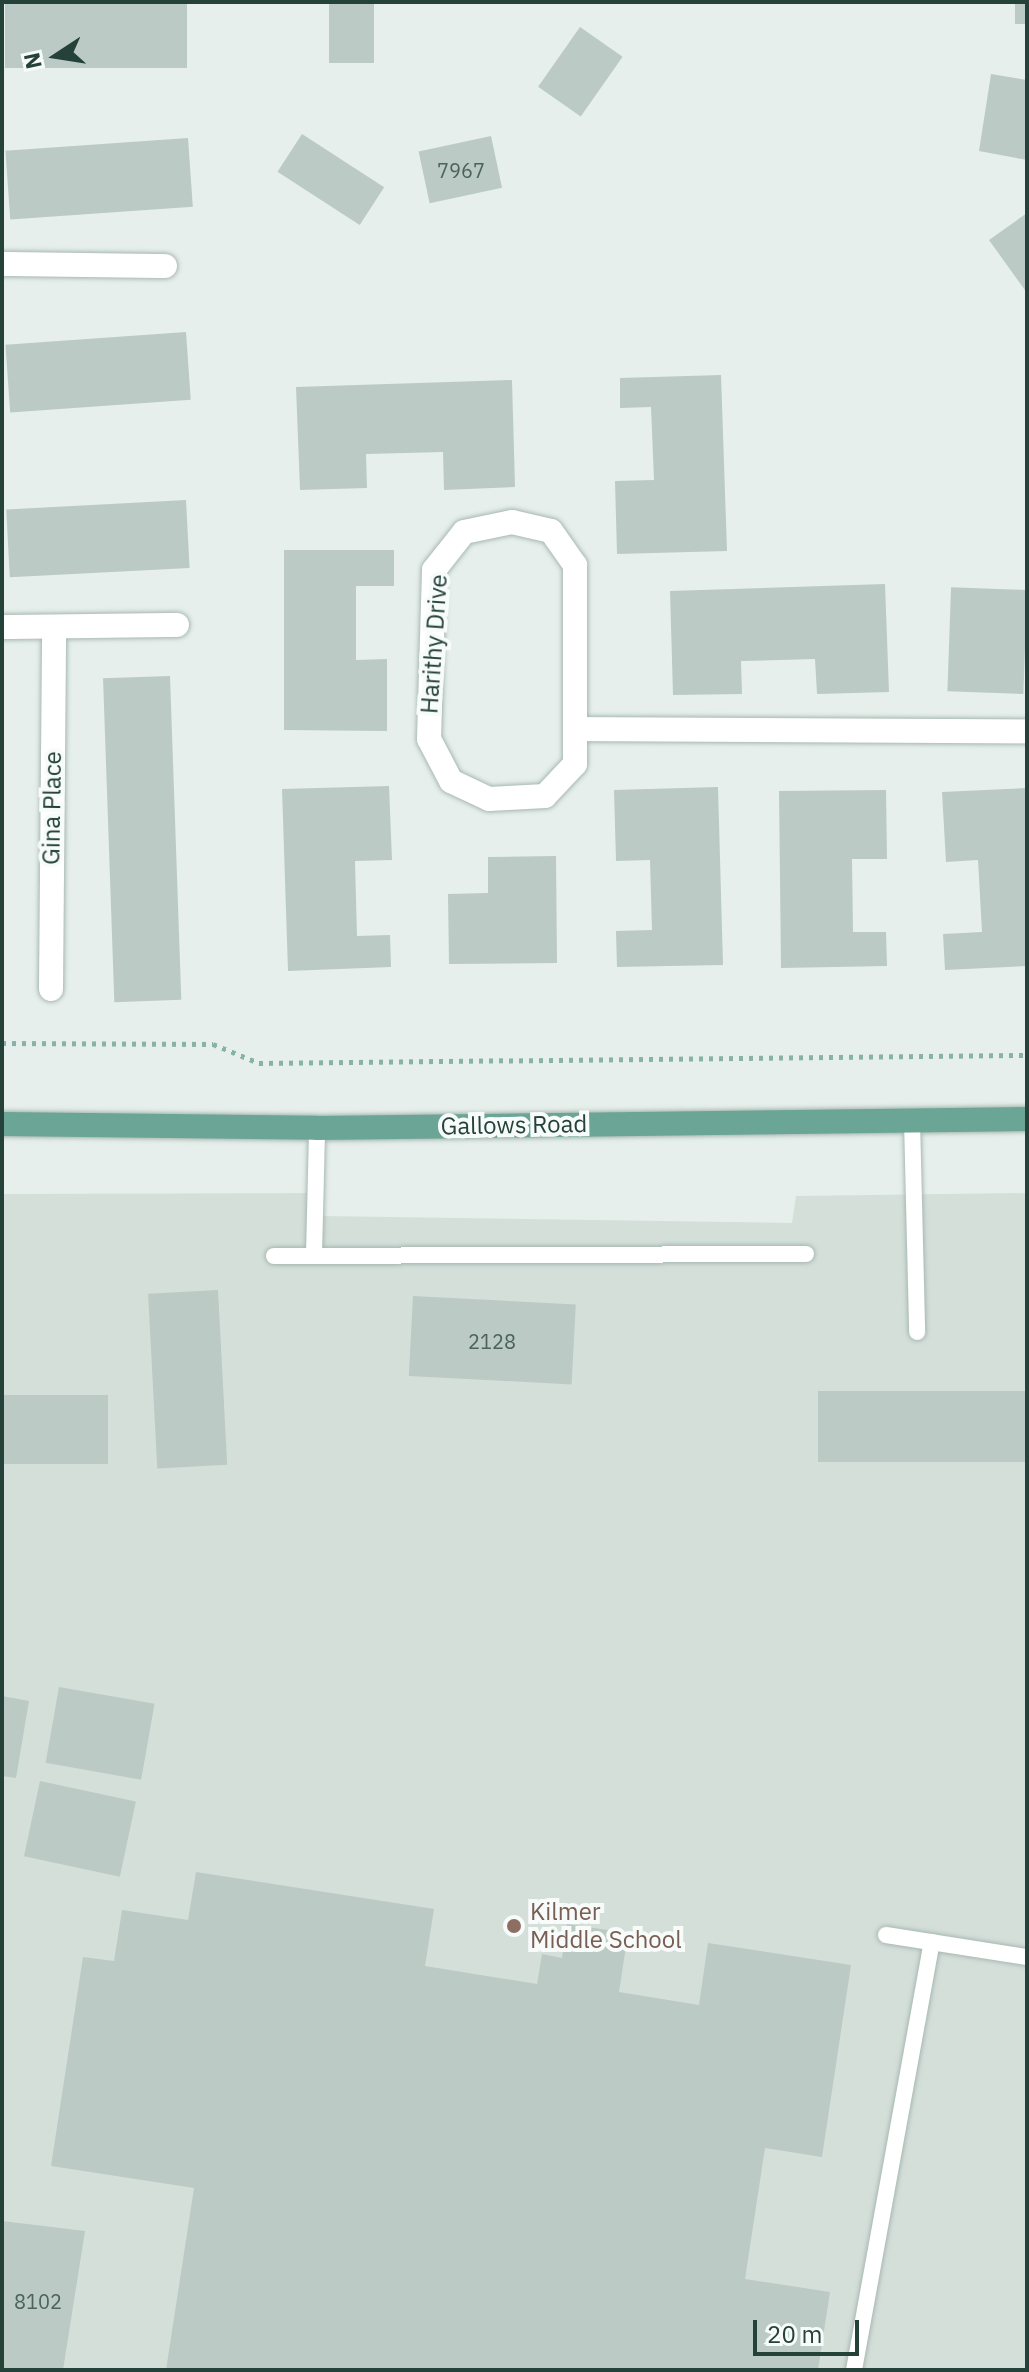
<!DOCTYPE html>
<style>
body{margin:0}
#map{position:relative;width:1029px;height:2372px;overflow:hidden;background:#e6efeb;font-family:"IBM Plex Sans",sans-serif}
div>[style]{position:absolute}
.built>*{inset:0;background:#d4dfda}
.building>*{inset:0;background:#bbcac4;transform-origin:0 0}
.path>*{height:5px;margin-top:-2.5px;transform-origin:0;background:repeating-linear-gradient(90deg,#86b3a5 0 4px,transparent 0 10px)}
.roads{filter:drop-shadow(0 0 2px #a8b8b2) drop-shadow(0 0 2px #a8b8b2)}
.service>*{height:16px;margin:-8px;padding:0 8px;transform-origin:8px;border-radius:8px;background:#fff}
.minor>*{height:24px;margin:-12px;padding:0 12px;transform-origin:12px;border-radius:12px;background:#fff}
.primary>*{height:24px;margin:-12px;padding:0 12px;transform-origin:12px;border-radius:12px;background:#6aa596}
.dots>*{width:22px;height:22px;translate:-50% -50%;box-sizing:border-box;border:4px solid #f7fbf9;border-radius:50%}
span{translate:-50% -50%;white-space:nowrap;text-align:center;line-height:1.15;-webkit-text-stroke:8px #f7fbf9;paint-order:stroke}
.number-label{font-size:20px;color:#4a645c}
.number-label span{-webkit-text-stroke-width:0}
.street-label{font-size:24px;color:#24423a}
.education-label{font-size:24px;color:#785e54}
.left{translate:0 -50%;text-align:left}
.frame{position:absolute;inset:0;border:4px solid #24423a;pointer-events:none}
.north{position:absolute;left:16px;top:16px;width:80px;height:80px;-webkit-text-stroke:6px #f7fbf9;paint-order:stroke;rotate:258deg;font-size:22px;font-weight:700;line-height:32px;text-align:center;color:#24423a}
.north::after{content:'';display:block;margin:auto;width:28px;height:36px;background:#24423a;clip-path:polygon(50% 0,100% 100%,50% 72%,0 100%)}
.scale{position:absolute;left:753px;top:2320px;width:106px;height:36px;box-sizing:border-box;border:4px solid #24423a;border-top:0;padding-left:10px;font-size:24px;line-height:28px;white-space:nowrap;color:#24423a;-webkit-text-stroke:6px #f7fbf9;paint-order:stroke}
</style>
<div id="map">
<div class="built">
<div style="clip-path:polygon(323px 1193px,321px 1216px,792px 1223px,796px 1196px,1027px 1193px,1027px 2370px,2px 2370px,2px 1194px)"></div>
</div>
<div class="building">
<div style="left:5px;top:2px;width:182px;height:66px"></div>
<div style="left:329px;top:2px;width:45px;height:61px"></div>
<div style="left:1015px;top:2px;width:12px;height:22px"></div>
<div style="left:580px;top:27px;width:52px;height:73px;rotate:35deg"></div>
<div style="clip-path:polygon(991px 74px,1027px 80px,1027px 160px,979px 151px)"></div>
<div style="left:302px;top:134px;width:98px;height:45px;rotate:33deg"></div>
<div style="left:491px;top:136px;width:53px;height:74px;rotate:78deg"></div>
<div style="left:188px;top:138px;width:69px;height:183px;rotate:86deg"></div>
<div style="clip-path:polygon(1027px 213px,1027px 293px,989px 240px)"></div>
<div style="left:186px;top:332px;width:68px;height:181px;rotate:86deg"></div>
<div style="clip-path:polygon(721px 375px,727px 551px,617px 554px,615px 481px,654px 480px,651px 407px,620px 408px,620px 378px)"></div>
<div style="clip-path:polygon(512px 380px,515px 487px,444px 490px,443px 452px,366px 454px,367px 488px,300px 490px,296px 387px)"></div>
<div style="left:186px;top:500px;width:68px;height:180px;rotate:87deg"></div>
<div style="clip-path:polygon(284px 550px,394px 550px,394px 586px,356px 586px,356px 660px,387px 659px,387px 731px,284px 730px)"></div>
<div style="clip-path:polygon(885px 584px,889px 692px,817px 694px,815px 659px,741px 661px,742px 694px,673px 695px,670px 591px)"></div>
<div style="left:1027px;top:590px;width:104px;height:76px;rotate:92deg"></div>
<div style="left:170px;top:676px;width:324px;height:67px;rotate:88deg"></div>
<div style="clip-path:polygon(389px 786px,392px 860px,355px 861px,357px 936px,390px 935px,391px 967px,288px 971px,282px 789px)"></div>
<div style="clip-path:polygon(718px 787px,723px 965px,617px 967px,616px 931px,652px 930px,650px 860px,616px 861px,614px 790px)"></div>
<div style="clip-path:polygon(1027px 788px,1027px 966px,945px 970px,943px 934px,982px 932px,978px 860px,946px 862px,942px 792px)"></div>
<div style="clip-path:polygon(886px 790px,887px 859px,852px 859px,853px 932px,886px 932px,887px 966px,781px 968px,779px 791px)"></div>
<div style="clip-path:polygon(556px 856px,557px 963px,449px 964px,448px 894px,488px 893px,488px 857px)"></div>
<div style="left:218px;top:1290px;width:175px;height:70px;rotate:87deg"></div>
<div style="left:413px;top:1296px;width:163px;height:80px;rotate:3deg"></div>
<div style="left:1027px;top:1391px;width:71px;height:209px;rotate:90deg"></div>
<div style="left:2px;top:1395px;width:106px;height:69px"></div>
<div style="left:59px;top:1687px;width:97px;height:77px;rotate:10deg"></div>
<div style="clip-path:polygon(2px 1696px,29px 1701px,16px 1778px,2px 1776px)"></div>
<div style="left:40px;top:1781px;width:98px;height:77px;rotate:12deg"></div>
<div style="clip-path:polygon(196px 1872px,434px 1909px,425px 1966px,537px 1984px,542px 1954px,562px 1958px,567px 1924px,628px 1933px,619px 1992px,699px 2005px,708px 1943px,851px 1965px,822px 2157px,765px 2148px,745px 2279px,830px 2292px,818px 2370px,166px 2370px,194px 2188px,51px 2166px,83px 1957px,114px 1961px,122px 1910px,188px 1920px)"></div>
<div style="clip-path:polygon(2px 2221px,85px 2231px,63px 2370px,2px 2370px)"></div>
</div>
<div class="path">
<div style="left:2px;top:1043px;width:211px;rotate:0.3deg"></div>
<div style="left:213px;top:1044px;width:50px;rotate:22.4deg"></div>
<div style="left:259px;top:1063px;width:768px;rotate:-0.6deg"></div>
</div>
<div class="roads">
<div class="service">
<div style="left:912px;top:1120px;width:212px;rotate:88.6deg"></div>
<div style="left:314px;top:1255px;width:127px;rotate:-88.6deg"></div>
<div style="left:274px;top:1256px;width:532px;rotate:-0.22deg"></div>
<div style="left:886px;top:1935px;width:143px;rotate:8.9deg"></div>
<div style="left:854px;top:2370px;width:435px;rotate:-79.7deg"></div>
</div>
<div class="minor">
<div style="left:2px;top:264px;width:163px;rotate:0.7deg"></div>
<div style="left:512px;top:522px;width:40px;rotate:13deg"></div>
<div style="left:551px;top:531px;width:42px;rotate:54.8deg"></div>
<div style="left:575px;top:565px;width:199px;rotate:90deg"></div>
<div style="left:575px;top:764px;width:44px;rotate:133.2deg"></div>
<div style="left:545px;top:796px;width:56px;rotate:176.9deg"></div>
<div style="left:489px;top:799px;width:42px;rotate:-154.7deg"></div>
<div style="left:451px;top:781px;width:47px;rotate:-117.6deg"></div>
<div style="left:429px;top:739px;width:169px;rotate:-88.3deg"></div>
<div style="left:434px;top:570px;width:48px;rotate:-51.7deg"></div>
<div style="left:464px;top:532px;width:49px;rotate:-11.8deg"></div>
<div style="left:2px;top:627px;width:175px;rotate:-0.7deg"></div>
<div style="left:578px;top:729px;width:449px;rotate:0.3deg"></div>
<div style="left:51px;top:989px;width:362px;rotate:-89.5deg"></div>
</div>
<div class="primary">
<div style="left:2px;top:1124px;width:315px;rotate:0.7deg"></div>
<div style="left:317px;top:1128px;width:710px;rotate:-0.73deg"></div>
</div>
</div>
<div class="dots">
<div style="left:514px;top:1926px;background:#8d6e63"></div>
</div>
<div class="number-label">
<span style="left:461px;top:170px">7967</span>
<span style="left:492px;top:1341px">2128</span>
<span style="left:38px;top:2301px">8102</span>
</div>
<div class="street-label">
<span style="left:434px;top:644px;rotate:-86deg">Harithy Drive</span>
<span style="left:52px;top:808px;rotate:-89deg">Gina Place</span>
<span style="left:514px;top:1125px;rotate:-1deg">Gallows Road</span>
</div>
<div class="education-label">
<span class="left" style="left:530px;top:1926px">Kilmer<br>Middle School</span>
</div>
<div class="frame"></div>
<div class="north">N</div>
<div class="scale">20 m</div>
</div>
